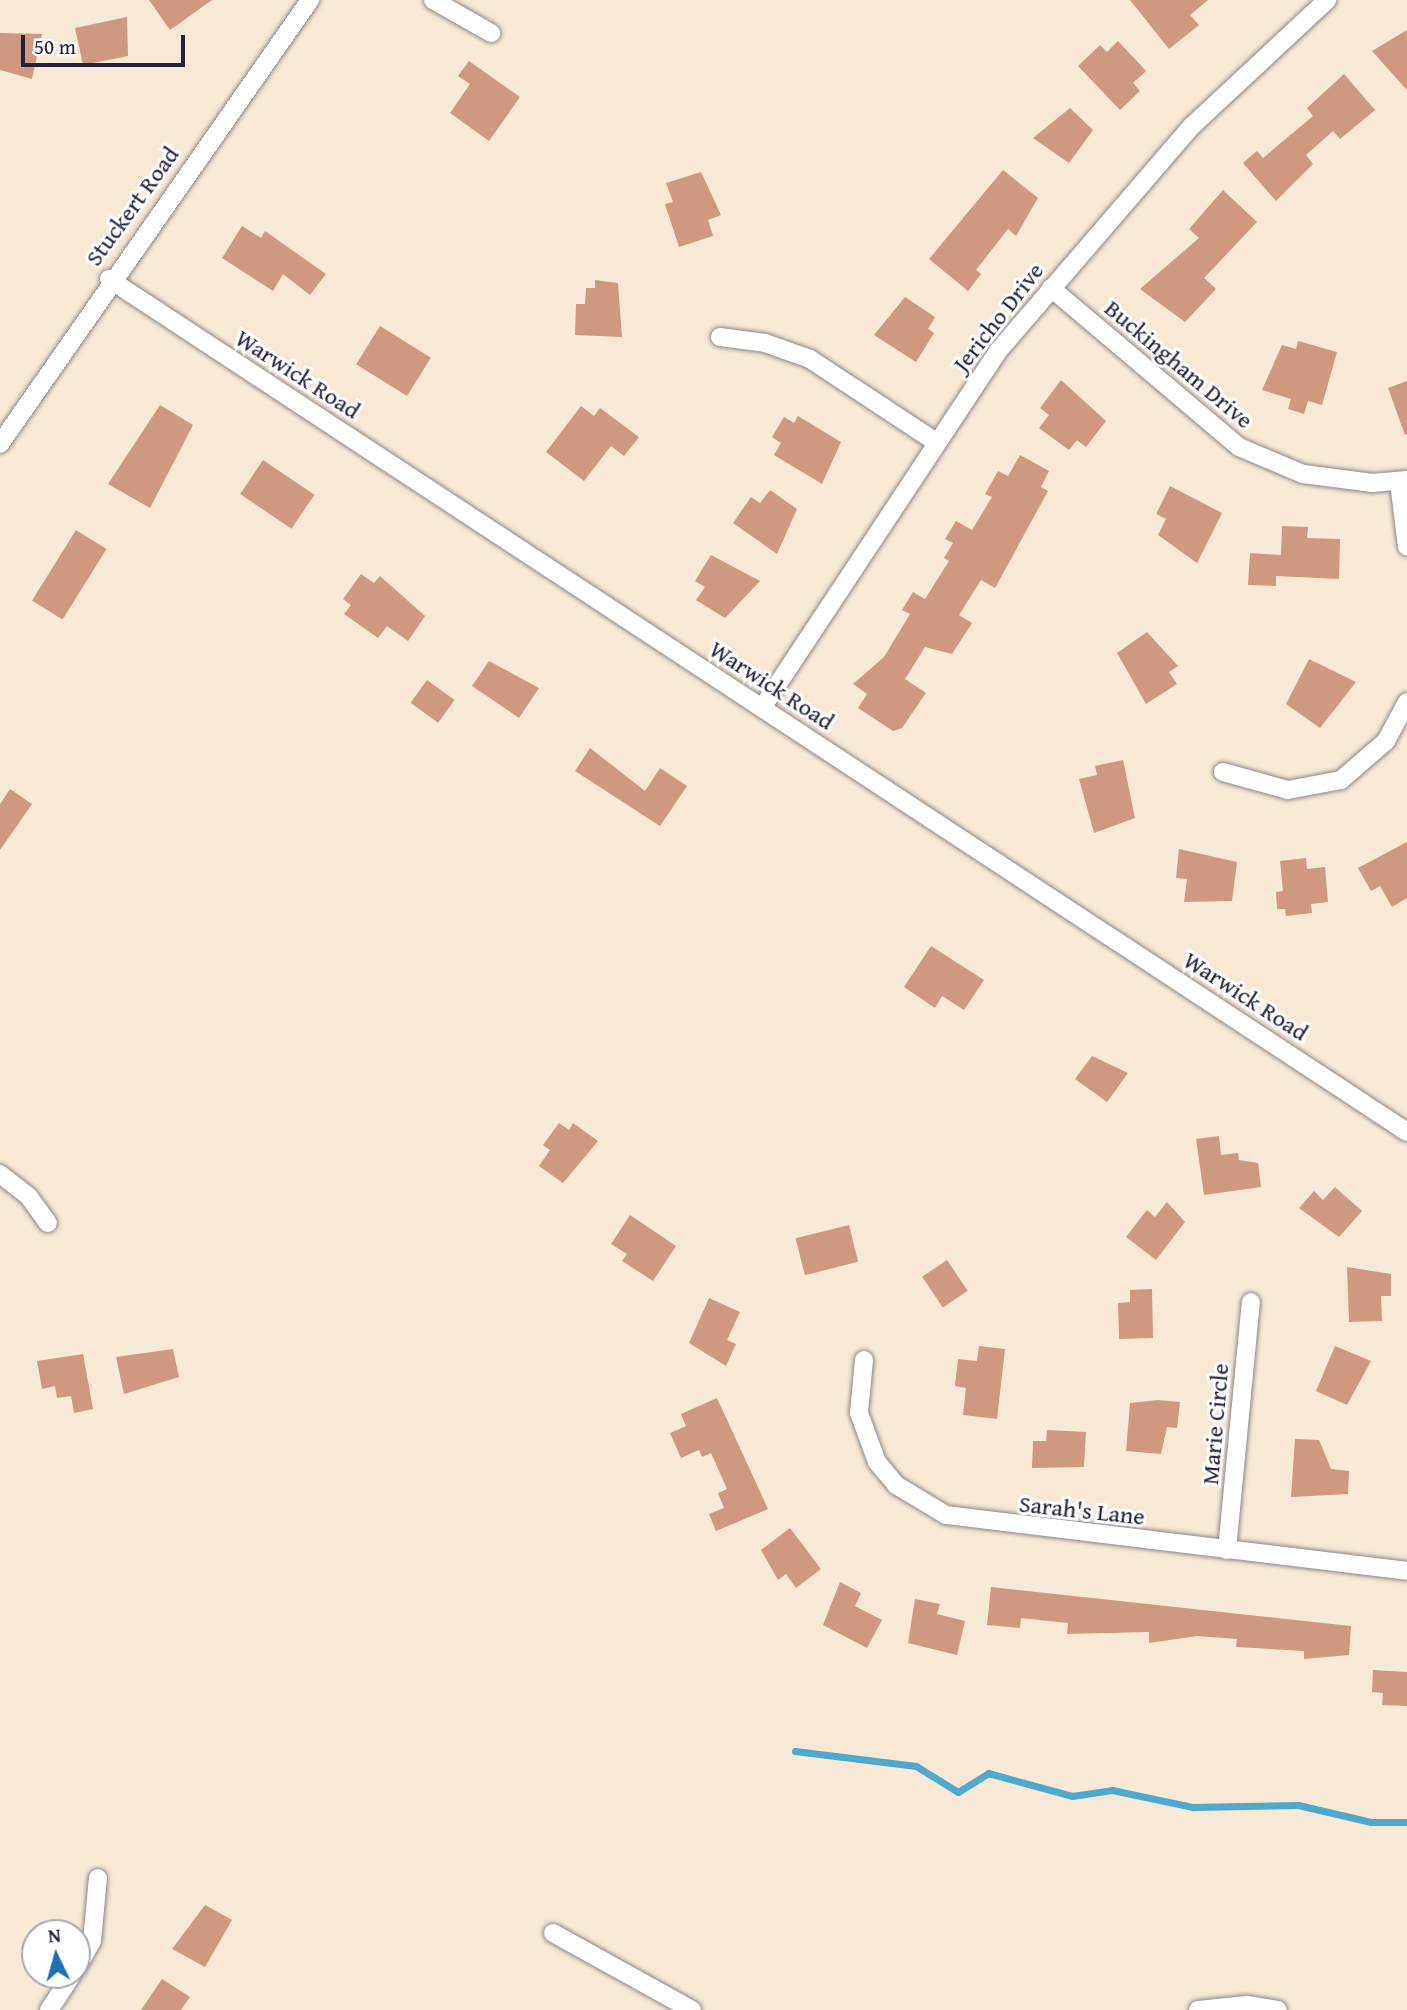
<!DOCTYPE html>
<style>
body{margin:0}
#map{position:relative;width:1407px;height:2010px;overflow:hidden;background:#f7e9d6;font-family:"Gentium Book Plus",serif}
div>[style]{position:absolute}
.stream>*{height:7px;margin:-3.5px;padding:0 3.5px;transform-origin:3.5px;border-radius:3.5px;background:#4fa9cc}
.building>*{inset:0;background:#ce9980;transform-origin:0 0}
.roads{filter:drop-shadow(0 0 2px #8c8688) drop-shadow(0 0 2px #8c8688)}
.minor>*{height:18px;margin:-9px;padding:0 9px;transform-origin:9px;border-radius:9px;background:#fff}
span{translate:-50% -50%;white-space:nowrap;text-align:center;line-height:1.15;-webkit-text-stroke:6px #fff;paint-order:stroke}
.street-label{font-size:24px;color:#22223b}
.north{position:absolute;left:21px;top:1919px;width:70px;height:70px;box-sizing:border-box;background:#fff;border:2px solid #a7a7b1;border-radius:50%;rotate:355deg;font-size:19px;font-weight:700;line-height:28px;text-align:center;color:#22223b}
.north::after{content:'';display:block;margin:auto;width:24px;height:32px;background:#1f6fb2;clip-path:polygon(50% 0,100% 100%,50% 72%,0 100%)}
.scale{position:absolute;left:21px;top:35px;width:164px;height:32px;box-sizing:border-box;border:4px solid #22223b;border-top:0;padding-left:9px;font-size:21px;line-height:24px;white-space:nowrap;color:#22223b;-webkit-text-stroke:5px #fff;paint-order:stroke}
</style>
<div id="map">
<div class="stream">
<div style="left:795px;top:1751px;width:122px;rotate:7.1deg"></div>
<div style="left:916px;top:1766px;width:49px;rotate:31.8deg"></div>
<div style="left:958px;top:1792px;width:36px;rotate:-32deg"></div>
<div style="left:988px;top:1773px;width:87px;rotate:15.3deg"></div>
<div style="left:1072px;top:1796px;width:40px;rotate:-8.5deg"></div>
<div style="left:1112px;top:1790px;width:83px;rotate:11.9deg"></div>
<div style="left:1193px;top:1807px;width:105px;rotate:-1.1deg"></div>
<div style="left:1298px;top:1805px;width:75px;rotate:13.1deg"></div>
<div style="left:1371px;top:1822px;width:36px"></div>
</div>
<div class="building">
<div style="clip-path:polygon(149px 0,212px 0,170px 30px)"></div>
<div style="clip-path:polygon(1130px 0,1208px 0,1190px 15px,1199px 25px,1169px 49px)"></div>
<div style="clip-path:polygon(127px 17px,128px 56px,83px 65px,75px 28px)"></div>
<div style="clip-path:polygon(1407px 30px,1407px 90px,1372px 51px)"></div>
<div style="clip-path:polygon(0 33px,42px 34px,32px 79px,0 70px)"></div>
<div style="clip-path:polygon(1118px 41px,1146px 71px,1133px 83px,1140px 91px,1120px 110px,1078px 66px,1100px 45px,1107px 52px)"></div>
<div style="clip-path:polygon(469px 61px,520px 97px,489px 141px,450px 113px,470px 84px,458px 76px)"></div>
<div style="clip-path:polygon(1344px 74px,1375px 110px,1340px 139px,1333px 131px,1306px 155px,1313px 164px,1276px 201px,1243px 163px,1257px 151px,1263px 158px,1313px 116px,1307px 108px)"></div>
<div style="clip-path:polygon(1070px 108px,1093px 130px,1069px 163px,1033px 138px)"></div>
<div style="clip-path:polygon(1003px 170px,1038px 198px,1016px 236px,1008px 229px,976px 270px,981px 274px,968px 291px,929px 259px)"></div>
<div style="clip-path:polygon(701px 172px,721px 215px,708px 220px,713px 236px,679px 247px,665px 204px,673px 202px,666px 183px)"></div>
<div style="clip-path:polygon(1223px 190px,1257px 222px,1204px 278px,1216px 289px,1185px 322px,1140px 289px,1199px 238px,1189px 229px)"></div>
<div style="clip-path:polygon(242px 226px,261px 238px,265px 231px,326px 274px,310px 295px,283px 274px,273px 291px,222px 258px)"></div>
<div style="clip-path:polygon(595px 280px,618px 283px,622px 337px,575px 335px,576px 304px,585px 304px,586px 288px,595px 288px)"></div>
<div style="clip-path:polygon(905px 297px,935px 317px,928px 329px,934px 333px,916px 362px,874px 335px)"></div>
<div style="left:380px;top:326px;width:60px;height:45px;rotate:32deg"></div>
<div style="clip-path:polygon(1298px 341px,1337px 352px,1322px 405px,1308px 401px,1304px 414px,1288px 409px,1291px 399px,1262px 390px,1282px 345px,1296px 349px)"></div>
<div style="clip-path:polygon(1061px 380px,1106px 421px,1086px 447px,1077px 440px,1069px 450px,1039px 428px,1049px 415px,1040px 408px)"></div>
<div style="clip-path:polygon(1407px 381px,1407px 434px,1405px 435px,1388px 388px)"></div>
<div style="clip-path:polygon(160px 405px,193px 425px,150px 508px,108px 484px)"></div>
<div style="clip-path:polygon(581px 406px,594px 416px,600px 408px,639px 437px,624px 456px,611px 446px,584px 481px,546px 452px)"></div>
<div style="clip-path:polygon(798px 416px,841px 442px,822px 484px,774px 455px,781px 443px,772px 437px,784px 417px,794px 423px)"></div>
<div style="clip-path:polygon(1020px 455px,1049px 471px,1041px 487px,1048px 491px,995px 588px,981px 580px,959px 615px,972px 623px,952px 654px,925px 647px,905px 679px,926px 693px,902px 728px,893px 731px,858px 708px,867px 694px,853px 684px,884px 657px,910px 614px,902px 610px,913px 592px,925px 599px,949px 561px,944px 558px,953px 543px,945px 539px,956px 521px,972px 530px,992px 497px,985px 494px,998px 471px,1008px 476px)"></div>
<div style="left:263px;top:460px;width:62px;height:41px;rotate:34deg"></div>
<div style="clip-path:polygon(1170px 486px,1222px 513px,1197px 563px,1158px 535px,1166px 519px,1156px 514px)"></div>
<div style="clip-path:polygon(770px 490px,797px 509px,777px 554px,733px 523px,751px 497px,760px 503px)"></div>
<div style="clip-path:polygon(1282px 526px,1308px 527px,1307px 538px,1340px 539px,1339px 579px,1276px 576px,1276px 586px,1248px 585px,1250px 553px,1281px 555px)"></div>
<div style="left:76px;top:530px;width:36px;height:83px;rotate:32deg"></div>
<div style="clip-path:polygon(711px 555px,760px 581px,725px 618px,696px 600px,705px 587px,695px 581px)"></div>
<div style="clip-path:polygon(361px 574px,374px 583px,380px 576px,425px 616px,408px 641px,387px 626px,378px 638px,344px 614px,351px 605px,343px 599px)"></div>
<div style="clip-path:polygon(1147px 632px,1178px 666px,1169px 672px,1177px 684px,1146px 704px,1117px 653px)"></div>
<div style="clip-path:polygon(1309px 659px,1356px 682px,1320px 728px,1286px 704px)"></div>
<div style="clip-path:polygon(489px 661px,539px 688px,519px 718px,472px 686px)"></div>
<div style="left:427px;top:680px;width:34px;height:28px;rotate:36deg"></div>
<div style="clip-path:polygon(590px 748px,645px 791px,660px 768px,687px 786px,660px 826px,575px 771px)"></div>
<div style="clip-path:polygon(1123px 760px,1135px 818px,1094px 833px,1079px 779px,1097px 775px,1095px 766px)"></div>
<div style="clip-path:polygon(10px 789px,32px 804px,0 850px,0 804px)"></div>
<div style="clip-path:polygon(1407px 842px,1407px 898px,1392px 907px,1380px 886px,1371px 891px,1358px 868px)"></div>
<div style="clip-path:polygon(1179px 849px,1237px 862px,1232px 901px,1184px 902px,1187px 879px,1176px 878px)"></div>
<div style="clip-path:polygon(1306px 858px,1307px 869px,1325px 867px,1328px 902px,1311px 904px,1312px 913px,1286px 916px,1285px 909px,1277px 909px,1276px 892px,1283px 891px,1280px 861px)"></div>
<div style="clip-path:polygon(931px 946px,984px 980px,964px 1010px,942px 996px,935px 1008px,904px 987px)"></div>
<div style="clip-path:polygon(1092px 1056px,1128px 1073px,1107px 1102px,1075px 1079px)"></div>
<div style="clip-path:polygon(559px 1123px,569px 1130px,573px 1123px,598px 1141px,563px 1183px,539px 1166px,550px 1150px,543px 1145px)"></div>
<div style="clip-path:polygon(1219px 1136px,1221px 1155px,1238px 1153px,1239px 1160px,1258px 1163px,1261px 1187px,1204px 1195px,1196px 1139px)"></div>
<div style="clip-path:polygon(1335px 1187px,1362px 1211px,1339px 1237px,1299px 1208px,1314px 1191px,1323px 1200px)"></div>
<div style="clip-path:polygon(1167px 1202px,1185px 1222px,1156px 1260px,1126px 1237px,1147px 1210px,1155px 1217px)"></div>
<div style="clip-path:polygon(630px 1215px,676px 1246px,653px 1281px,622px 1261px,627px 1254px,611px 1244px)"></div>
<div style="left:849px;top:1225px;width:38px;height:55px;rotate:76deg"></div>
<div style="left:947px;top:1260px;width:37px;height:30px;rotate:56deg"></div>
<div style="clip-path:polygon(1347px 1267px,1391px 1274px,1391px 1296px,1381px 1296px,1382px 1321px,1349px 1322px)"></div>
<div style="clip-path:polygon(1152px 1289px,1153px 1338px,1119px 1339px,1118px 1303px,1130px 1302px,1130px 1290px)"></div>
<div style="clip-path:polygon(709px 1298px,740px 1312px,727px 1340px,736px 1344px,726px 1366px,689px 1343px)"></div>
<div style="clip-path:polygon(979px 1346px,1005px 1349px,997px 1419px,963px 1415px,966px 1388px,955px 1386px,958px 1359px,977px 1361px)"></div>
<div style="clip-path:polygon(1335px 1346px,1371px 1361px,1347px 1405px,1316px 1391px)"></div>
<div style="clip-path:polygon(173px 1349px,179px 1377px,124px 1394px,116px 1357px)"></div>
<div style="clip-path:polygon(83px 1354px,93px 1409px,74px 1413px,71px 1396px,57px 1398px,55px 1386px,42px 1389px,37px 1361px)"></div>
<div style="clip-path:polygon(717px 1398px,768px 1509px,716px 1531px,709px 1514px,724px 1508px,718px 1493px,727px 1489px,711px 1453px,702px 1457px,699px 1450px,681px 1458px,670px 1433px,686px 1426px,681px 1414px)"></div>
<div style="clip-path:polygon(1158px 1400px,1180px 1402px,1177px 1428px,1167px 1427px,1161px 1454px,1126px 1451px,1130px 1403px)"></div>
<div style="clip-path:polygon(1047px 1430px,1086px 1432px,1084px 1467px,1032px 1468px,1033px 1441px,1046px 1441px)"></div>
<div style="clip-path:polygon(1295px 1439px,1319px 1440px,1331px 1469px,1349px 1471px,1348px 1494px,1291px 1497px)"></div>
<div style="clip-path:polygon(790px 1528px,821px 1569px,796px 1588px,786px 1574px,778px 1580px,761px 1550px)"></div>
<div style="clip-path:polygon(840px 1582px,861px 1593px,855px 1606px,882px 1620px,867px 1648px,823px 1625px)"></div>
<div style="clip-path:polygon(991px 1587px,1351px 1626px,1349px 1655px,1304px 1659px,1304px 1651px,1236px 1647px,1237px 1639px,1197px 1636px,1149px 1643px,1149px 1632px,1067px 1634px,1068px 1623px,1021px 1618px,1020px 1628px,987px 1625px)"></div>
<div style="clip-path:polygon(915px 1599px,940px 1604px,937px 1614px,965px 1621px,957px 1655px,908px 1643px)"></div>
<div style="clip-path:polygon(1373px 1670px,1407px 1672px,1407px 1706px,1382px 1705px,1383px 1693px,1372px 1692px)"></div>
<div style="clip-path:polygon(205px 1905px,232px 1920px,205px 1967px,172px 1949px)"></div>
<div style="clip-path:polygon(162px 1979px,190px 1997px,181px 2010px,141px 2010px)"></div>
</div>
<div class="roads">
<div class="minor">
<div style="left:433px;top:0;width:67px;rotate:29.6deg"></div>
<div style="left:109px;top:279px;width:1553px;rotate:33.31deg"></div>
<div style="left:1051px;top:288px;width:246px;rotate:40.2deg"></div>
<div style="left:1239px;top:447px;width:69px;rotate:22.9deg"></div>
<div style="left:1303px;top:474px;width:70px;rotate:7.4deg"></div>
<div style="left:1372px;top:483px;width:35px;rotate:-5deg"></div>
<div style="left:720px;top:337px;width:45px;rotate:7.6deg"></div>
<div style="left:765px;top:343px;width:48px;rotate:19.6deg"></div>
<div style="left:810px;top:359px;width:151px;rotate:33.4deg"></div>
<div style="left:0;top:444px;width:542px;rotate:-55.08deg"></div>
<div style="left:1399px;top:482px;width:65px;rotate:83deg"></div>
<div style="left:762px;top:708px;width:429px;rotate:-56.5deg"></div>
<div style="left:999px;top:350px;width:296px;rotate:-49.3deg"></div>
<div style="left:1192px;top:126px;width:185px;rotate:-43deg"></div>
<div style="left:1223px;top:772px;width:67px;rotate:15.5deg"></div>
<div style="left:1288px;top:790px;width:54px;rotate:-10.7deg"></div>
<div style="left:1341px;top:780px;width:60px;rotate:-40.9deg"></div>
<div style="left:1386px;top:741px;width:44px;rotate:-61.7deg"></div>
<div style="left:0;top:1174px;width:37px;rotate:38deg"></div>
<div style="left:29px;top:1197px;width:32px;rotate:54deg"></div>
<div style="left:864px;top:1360px;width:53px;rotate:95.4deg"></div>
<div style="left:859px;top:1413px;width:52px;rotate:69.8deg"></div>
<div style="left:877px;top:1462px;width:30px;rotate:50deg"></div>
<div style="left:896px;top:1485px;width:58px;rotate:31deg"></div>
<div style="left:946px;top:1515px;width:464px;rotate:6.9deg"></div>
<div style="left:1227px;top:1550px;width:249px;rotate:-84.5deg"></div>
<div style="left:553px;top:1933px;width:159px;rotate:29deg"></div>
<div style="left:77px;top:1968px;width:31px;rotate:-61deg"></div>
<div style="left:92px;top:1941px;width:63px;rotate:-84.6deg"></div>
<div style="left:49px;top:2010px;width:42px;rotate:-56.7deg"></div>
<div style="left:1198px;top:2010px;width:49px;rotate:-5.8deg"></div>
<div style="left:1247px;top:2005px;width:31px;rotate:9deg"></div>
</div>
</div>
<div class="street-label">
<span style="left:132px;top:206px;rotate:-54deg">Stuckert Road</span>
<span style="left:998px;top:317px;rotate:-52deg">Jericho Drive</span>
<span style="left:1179px;top:364px;rotate:40deg">Buckingham Drive</span>
<span style="left:298px;top:374px;rotate:33deg">Warwick Road</span>
<span style="left:772px;top:685px;rotate:33deg">Warwick Road</span>
<span style="left:1246px;top:996px;rotate:33deg">Warwick Road</span>
<span style="left:1215px;top:1424px;rotate:-85deg">Marie Circle</span>
<span style="left:1082px;top:1510px;rotate:6deg">Sarah's Lane</span>
</div>
<div class="north">N</div>
<div class="scale">50 m</div>
</div>
